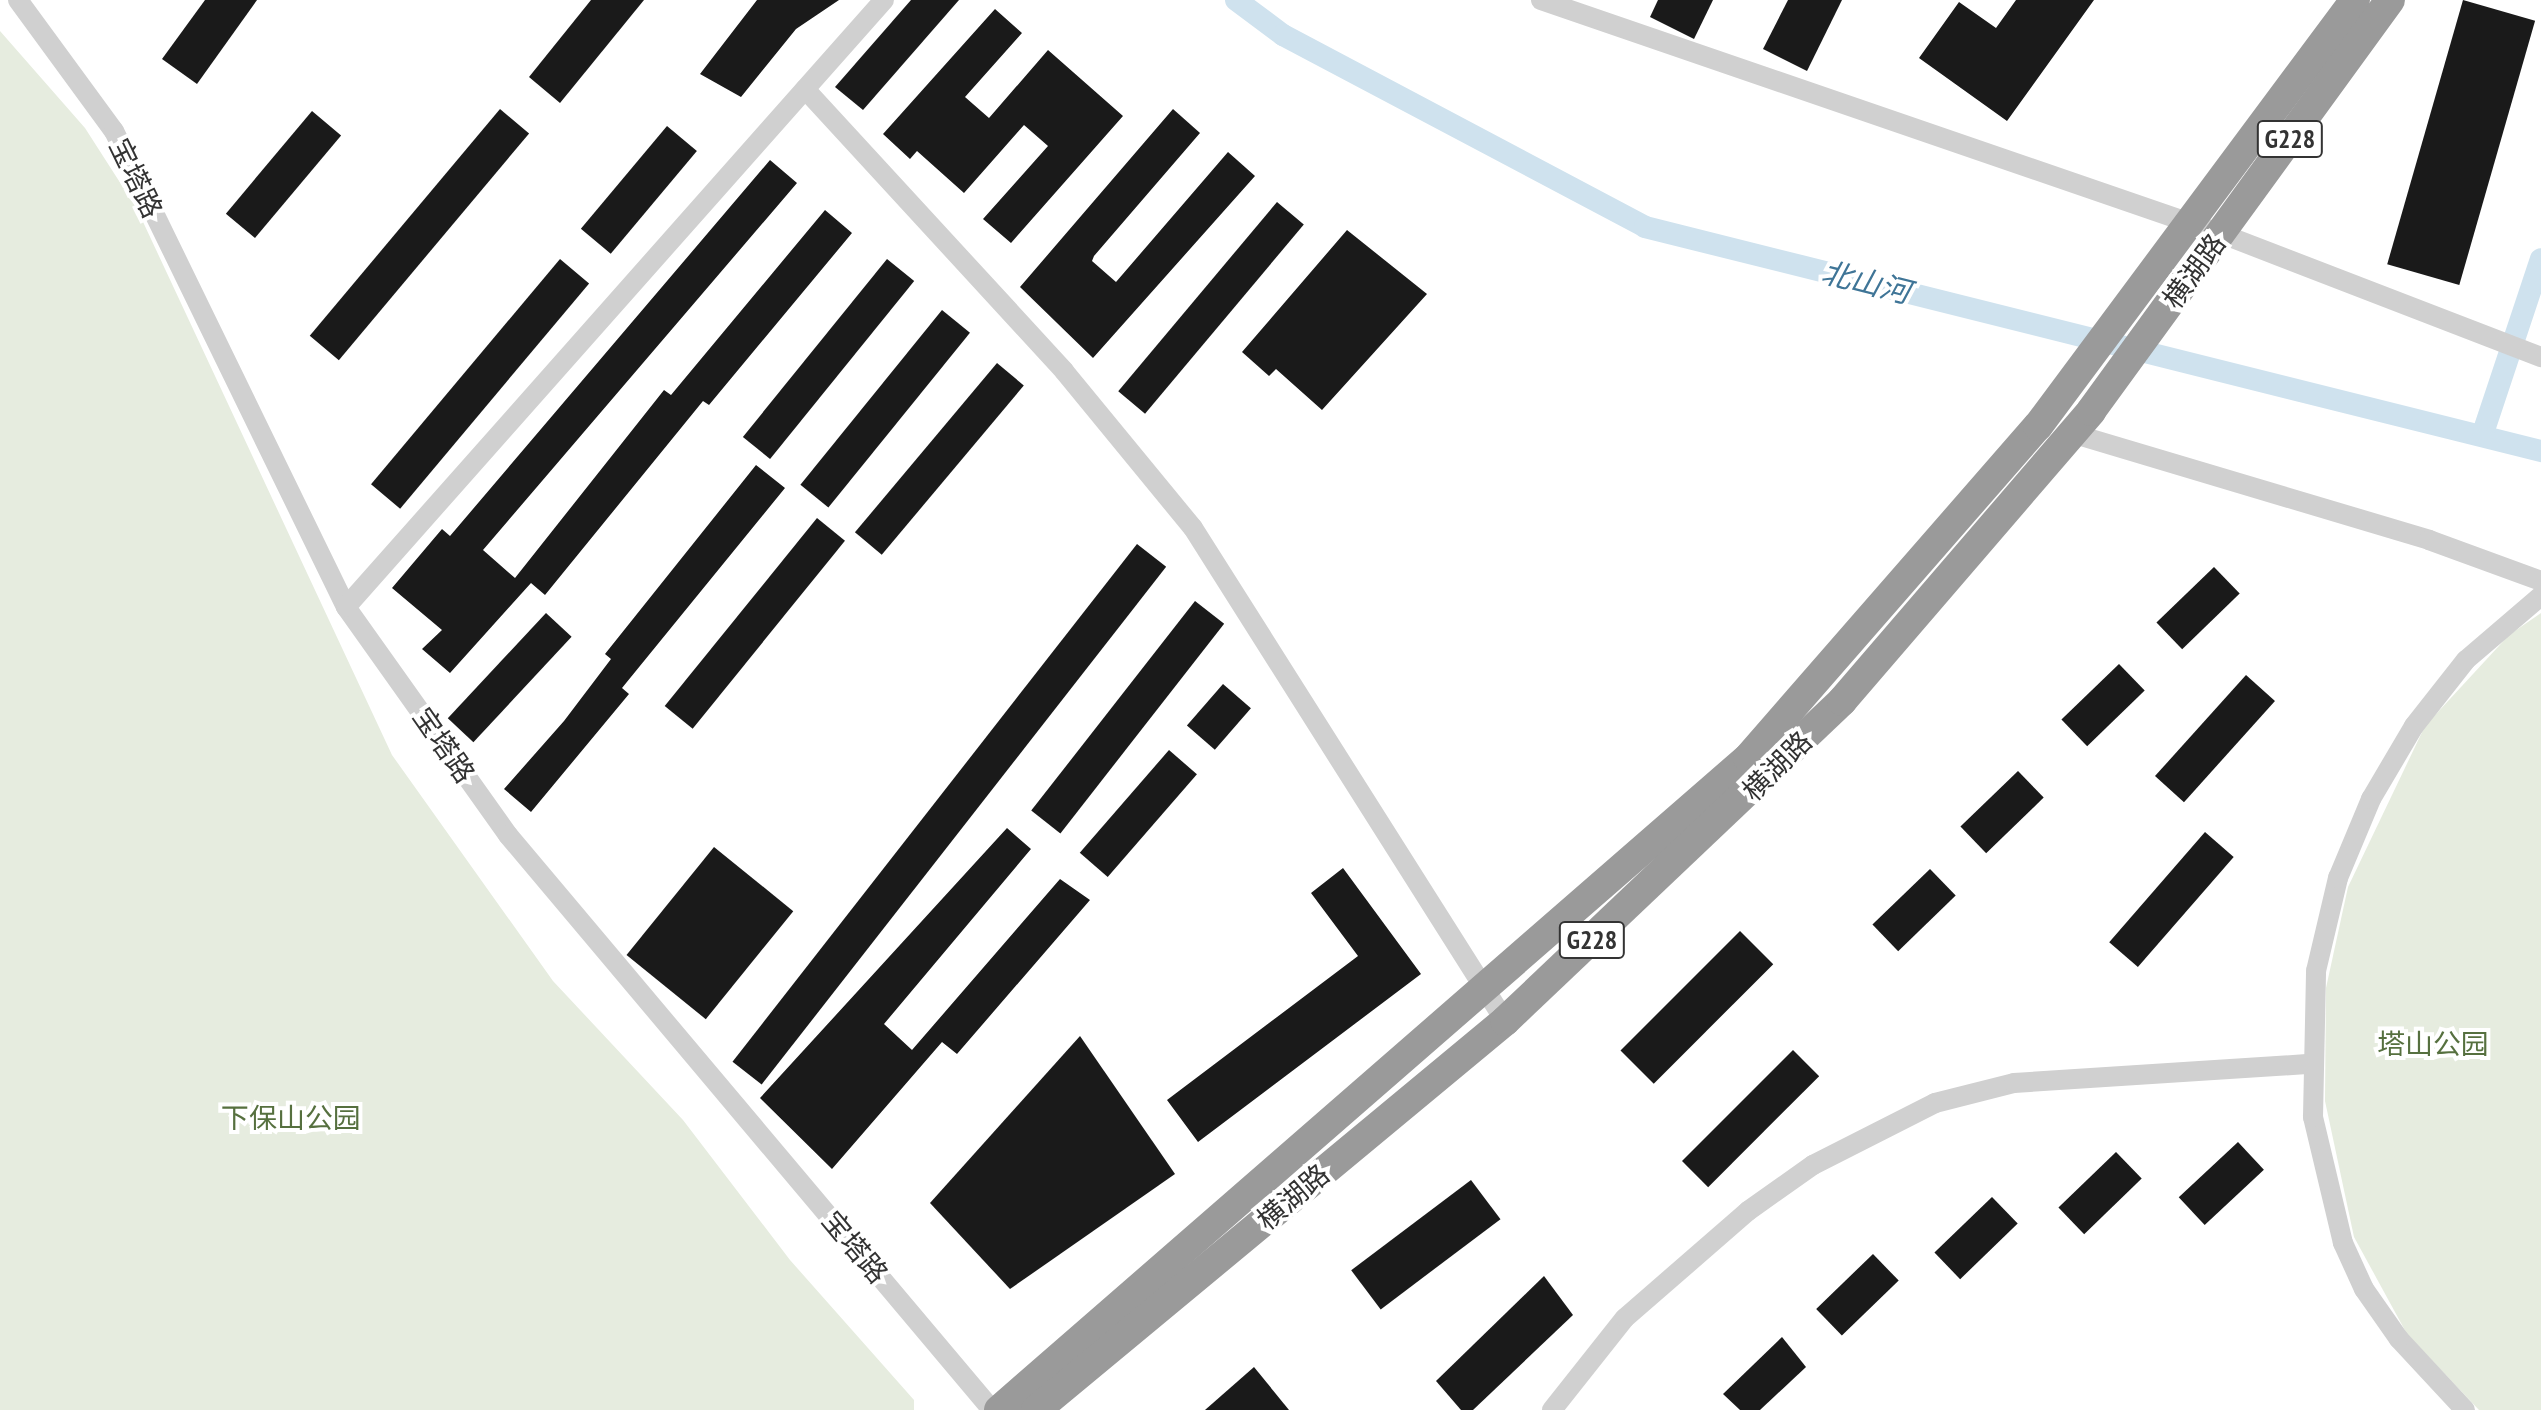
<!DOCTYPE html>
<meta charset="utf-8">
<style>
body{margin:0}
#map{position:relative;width:2541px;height:1410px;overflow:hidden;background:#fff;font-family:"PT Sans Narrow","Noto Sans SC",sans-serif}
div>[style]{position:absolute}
.green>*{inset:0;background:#e6ecdf}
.canal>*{height:22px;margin:-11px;padding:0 11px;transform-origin:11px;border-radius:11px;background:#cfe2ee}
.building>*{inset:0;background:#1a1a1a;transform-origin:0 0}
.minor>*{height:20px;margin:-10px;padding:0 10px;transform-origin:10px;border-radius:10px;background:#d0d0d0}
.highway>*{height:30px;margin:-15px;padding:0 15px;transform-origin:15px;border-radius:15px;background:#9a9a9a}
span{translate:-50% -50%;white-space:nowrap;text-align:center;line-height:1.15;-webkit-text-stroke:8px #fff;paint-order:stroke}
.shield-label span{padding:2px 6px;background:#fff;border:2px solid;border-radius:6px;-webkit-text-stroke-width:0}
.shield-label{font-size:26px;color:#333;font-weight:700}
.street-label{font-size:28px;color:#333}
.park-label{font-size:28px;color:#56703f}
.water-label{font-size:30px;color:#3f7597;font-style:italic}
</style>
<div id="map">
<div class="green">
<div style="clip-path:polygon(0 31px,85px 128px,137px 209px,392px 755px,553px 981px,683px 1120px,790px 1260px,914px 1400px,914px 1410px,0 1410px)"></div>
<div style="clip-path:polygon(2541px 613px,2541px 1410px,2479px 1410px,2407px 1334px,2354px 1237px,2325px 1101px,2326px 988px,2348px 887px,2425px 726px,2509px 635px)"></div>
</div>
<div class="canal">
<div style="left:1236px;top:0;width:59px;rotate:36.7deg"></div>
<div style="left:1283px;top:35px;width:410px;rotate:27.9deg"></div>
<div style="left:1645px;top:227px;width:924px;rotate:14.04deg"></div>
<div style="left:2483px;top:433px;width:183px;rotate:-71.6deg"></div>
</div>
<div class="building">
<div style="clip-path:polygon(205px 0,257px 0,197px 84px,162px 59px)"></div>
<div style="clip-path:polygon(591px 0,644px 0,560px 103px,529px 77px)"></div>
<div style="clip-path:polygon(757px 0,839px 0,796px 29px,741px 97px,700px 74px)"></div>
<div style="clip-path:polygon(911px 0,959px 0,863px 110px,835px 87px)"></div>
<div style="clip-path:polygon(1658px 0,1713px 0,1694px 39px,1650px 17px)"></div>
<div style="clip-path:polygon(1788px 0,1842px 0,1807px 71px,1763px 49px)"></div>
<div style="clip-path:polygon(2016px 0,2094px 0,2007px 121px,1919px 58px,1959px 2px,1996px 28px)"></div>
<div style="left:2463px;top:0;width:75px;height:275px;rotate:16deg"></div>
<div style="clip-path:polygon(995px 9px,1022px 33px,965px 97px,989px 118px,1048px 50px,1123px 116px,1011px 243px,983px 219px,1048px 146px,1024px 125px,964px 193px,917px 151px,910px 159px,883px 134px)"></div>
<div style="left:500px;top:109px;width:38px;height:296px;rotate:40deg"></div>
<div style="clip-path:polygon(1173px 109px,1200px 133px,1094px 256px,1092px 261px,1116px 282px,1228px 152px,1255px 176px,1093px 358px,1020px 287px)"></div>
<div style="left:312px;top:111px;width:38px;height:134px;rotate:40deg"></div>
<div style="left:667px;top:126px;width:39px;height:134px;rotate:40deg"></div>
<div style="clip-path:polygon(770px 160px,797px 183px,483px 550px,515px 578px,664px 390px,671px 395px,825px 210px,852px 233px,709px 405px,703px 401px,545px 595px,531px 583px,450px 673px,422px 649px,442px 630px,392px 588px,442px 529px,450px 536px)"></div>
<div style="left:1277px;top:202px;width:35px;height:247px;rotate:40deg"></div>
<div style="clip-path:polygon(1347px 230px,1427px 294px,1322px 410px,1276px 369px,1269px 376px,1242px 352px)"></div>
<div style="left:560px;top:259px;width:38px;height:294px;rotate:40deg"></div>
<div style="left:887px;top:259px;width:35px;height:229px;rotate:39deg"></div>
<div style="left:942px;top:310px;width:36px;height:225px;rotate:39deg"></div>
<div style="left:997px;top:363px;width:35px;height:221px;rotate:40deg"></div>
<div style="clip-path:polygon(756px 465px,785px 488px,622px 688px,629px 694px,531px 812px,504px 789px,564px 721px,611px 659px,605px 654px)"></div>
<div style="left:817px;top:518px;width:36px;height:242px;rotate:39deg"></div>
<div style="left:1137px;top:544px;width:37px;height:657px;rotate:38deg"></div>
<div style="left:2214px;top:567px;width:37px;height:80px;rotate:46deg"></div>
<div style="left:1195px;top:601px;width:37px;height:266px;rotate:38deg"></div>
<div style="left:546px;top:613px;width:35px;height:144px;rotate:43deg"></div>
<div style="left:2119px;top:664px;width:37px;height:80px;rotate:46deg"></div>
<div style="left:2246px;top:675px;width:39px;height:136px;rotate:42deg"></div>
<div style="left:1223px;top:684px;width:37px;height:55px;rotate:41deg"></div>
<div style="left:1169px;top:750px;width:37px;height:136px;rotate:41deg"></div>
<div style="left:2018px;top:771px;width:37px;height:80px;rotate:46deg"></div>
<div style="clip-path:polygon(1007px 828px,1031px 849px,884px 1024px,912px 1050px,1060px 879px,1090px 900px,957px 1054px,942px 1042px,832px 1169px,760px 1098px)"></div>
<div style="left:2205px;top:832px;width:38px;height:146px;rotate:41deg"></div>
<div style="left:714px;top:847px;width:102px;height:139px;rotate:39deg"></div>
<div style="clip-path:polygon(1343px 868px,1421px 974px,1198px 1142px,1167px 1100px,1358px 956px,1311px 893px)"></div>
<div style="left:1930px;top:869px;width:37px;height:80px;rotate:46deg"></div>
<div style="left:1740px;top:931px;width:47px;height:169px;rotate:45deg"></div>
<div style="clip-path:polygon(1080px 1036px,1175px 1174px,1010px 1289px,930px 1203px)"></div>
<div style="left:1793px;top:1050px;width:37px;height:157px;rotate:45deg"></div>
<div style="left:2238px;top:1142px;width:38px;height:81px;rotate:47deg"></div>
<div style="left:2116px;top:1152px;width:37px;height:80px;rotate:46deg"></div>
<div style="left:1471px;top:1180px;width:49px;height:150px;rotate:53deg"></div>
<div style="left:1992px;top:1197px;width:37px;height:80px;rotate:46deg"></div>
<div style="left:1873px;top:1254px;width:37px;height:79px;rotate:46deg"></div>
<div style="clip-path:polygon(1544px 1276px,1573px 1315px,1473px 1410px,1461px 1410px,1436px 1381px)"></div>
<div style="clip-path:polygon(1782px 1337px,1806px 1367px,1760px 1410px,1740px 1410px,1723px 1394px)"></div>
<div style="clip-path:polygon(1254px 1367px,1289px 1410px,1205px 1410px)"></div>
</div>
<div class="minor">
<div style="left:18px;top:0;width:162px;rotate:53.8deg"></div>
<div style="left:114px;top:131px;width:530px;rotate:64.02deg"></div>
<div style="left:346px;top:607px;width:280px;rotate:54.6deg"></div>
<div style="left:508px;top:835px;width:752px;rotate:49.91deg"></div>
<div style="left:1541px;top:0;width:720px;rotate:18.96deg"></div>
<div style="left:2222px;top:234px;width:342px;rotate:21.1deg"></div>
<div style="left:805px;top:89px;width:383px;rotate:47.4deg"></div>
<div style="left:1064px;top:371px;width:203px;rotate:50.6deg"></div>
<div style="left:1193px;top:528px;width:583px;rotate:57.67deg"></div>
<div style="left:2071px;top:433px;width:374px;rotate:16.6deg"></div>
<div style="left:2429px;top:540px;width:119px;rotate:20.1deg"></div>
<div style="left:346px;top:607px;width:811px;rotate:-48.45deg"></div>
<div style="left:1552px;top:1410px;width:117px;rotate:-51.6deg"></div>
<div style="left:1625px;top:1318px;width:163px;rotate:-41deg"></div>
<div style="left:1748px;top:1211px;width:80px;rotate:-35.3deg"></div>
<div style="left:1813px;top:1165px;width:137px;rotate:-26.9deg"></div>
<div style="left:1935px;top:1103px;width:81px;rotate:-14.2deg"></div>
<div style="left:2014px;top:1083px;width:297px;rotate:-3.7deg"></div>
<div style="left:2465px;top:1410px;width:97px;rotate:-132.9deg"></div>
<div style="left:2399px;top:1339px;width:61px;rotate:-125deg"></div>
<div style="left:2364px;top:1289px;width:51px;rotate:-114.5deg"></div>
<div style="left:2343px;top:1243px;width:130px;rotate:-103.4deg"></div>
<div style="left:2313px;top:1117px;width:146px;rotate:-88.8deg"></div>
<div style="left:2316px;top:971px;width:96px;rotate:-76.7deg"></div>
<div style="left:2338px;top:878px;width:86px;rotate:-67.3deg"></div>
<div style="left:2371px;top:799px;width:85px;rotate:-59.5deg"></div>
<div style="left:2414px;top:726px;width:84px;rotate:-51.8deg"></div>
<div style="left:2466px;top:660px;width:99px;rotate:-40.5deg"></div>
</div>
<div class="highway">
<div style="left:999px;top:1410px;width:993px;rotate:-41.04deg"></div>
<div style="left:1748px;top:758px;width:441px;rotate:-48.9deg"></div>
<div style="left:2038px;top:426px;width:531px;rotate:-53.35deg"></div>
<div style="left:1036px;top:1410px;width:609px;rotate:-39.67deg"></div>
<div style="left:1505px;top:1021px;width:465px;rotate:-43.5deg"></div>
<div style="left:1842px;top:701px;width:382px;rotate:-49.3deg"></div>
<div style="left:2091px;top:411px;width:508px;rotate:-53.96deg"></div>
</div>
<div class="shield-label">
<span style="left:2290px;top:139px">G228</span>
<span style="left:1592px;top:940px">G228</span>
</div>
<div class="street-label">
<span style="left:136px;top:178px;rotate:64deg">宝塔路</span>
<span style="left:2194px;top:271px;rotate:-54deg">横湖路</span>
<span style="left:444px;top:745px;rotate:55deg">宝塔路</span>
<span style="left:1777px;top:766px;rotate:-45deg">横湖路</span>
<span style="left:1293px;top:1197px;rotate:-40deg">横湖路</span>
<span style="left:855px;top:1247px;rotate:50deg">宝塔路</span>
</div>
<div class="park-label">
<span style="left:2433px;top:1044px">塔山公园</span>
<span style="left:291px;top:1118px">下保山公园</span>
</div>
<div class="water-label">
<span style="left:1866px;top:282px;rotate:14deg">北山河</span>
</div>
</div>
